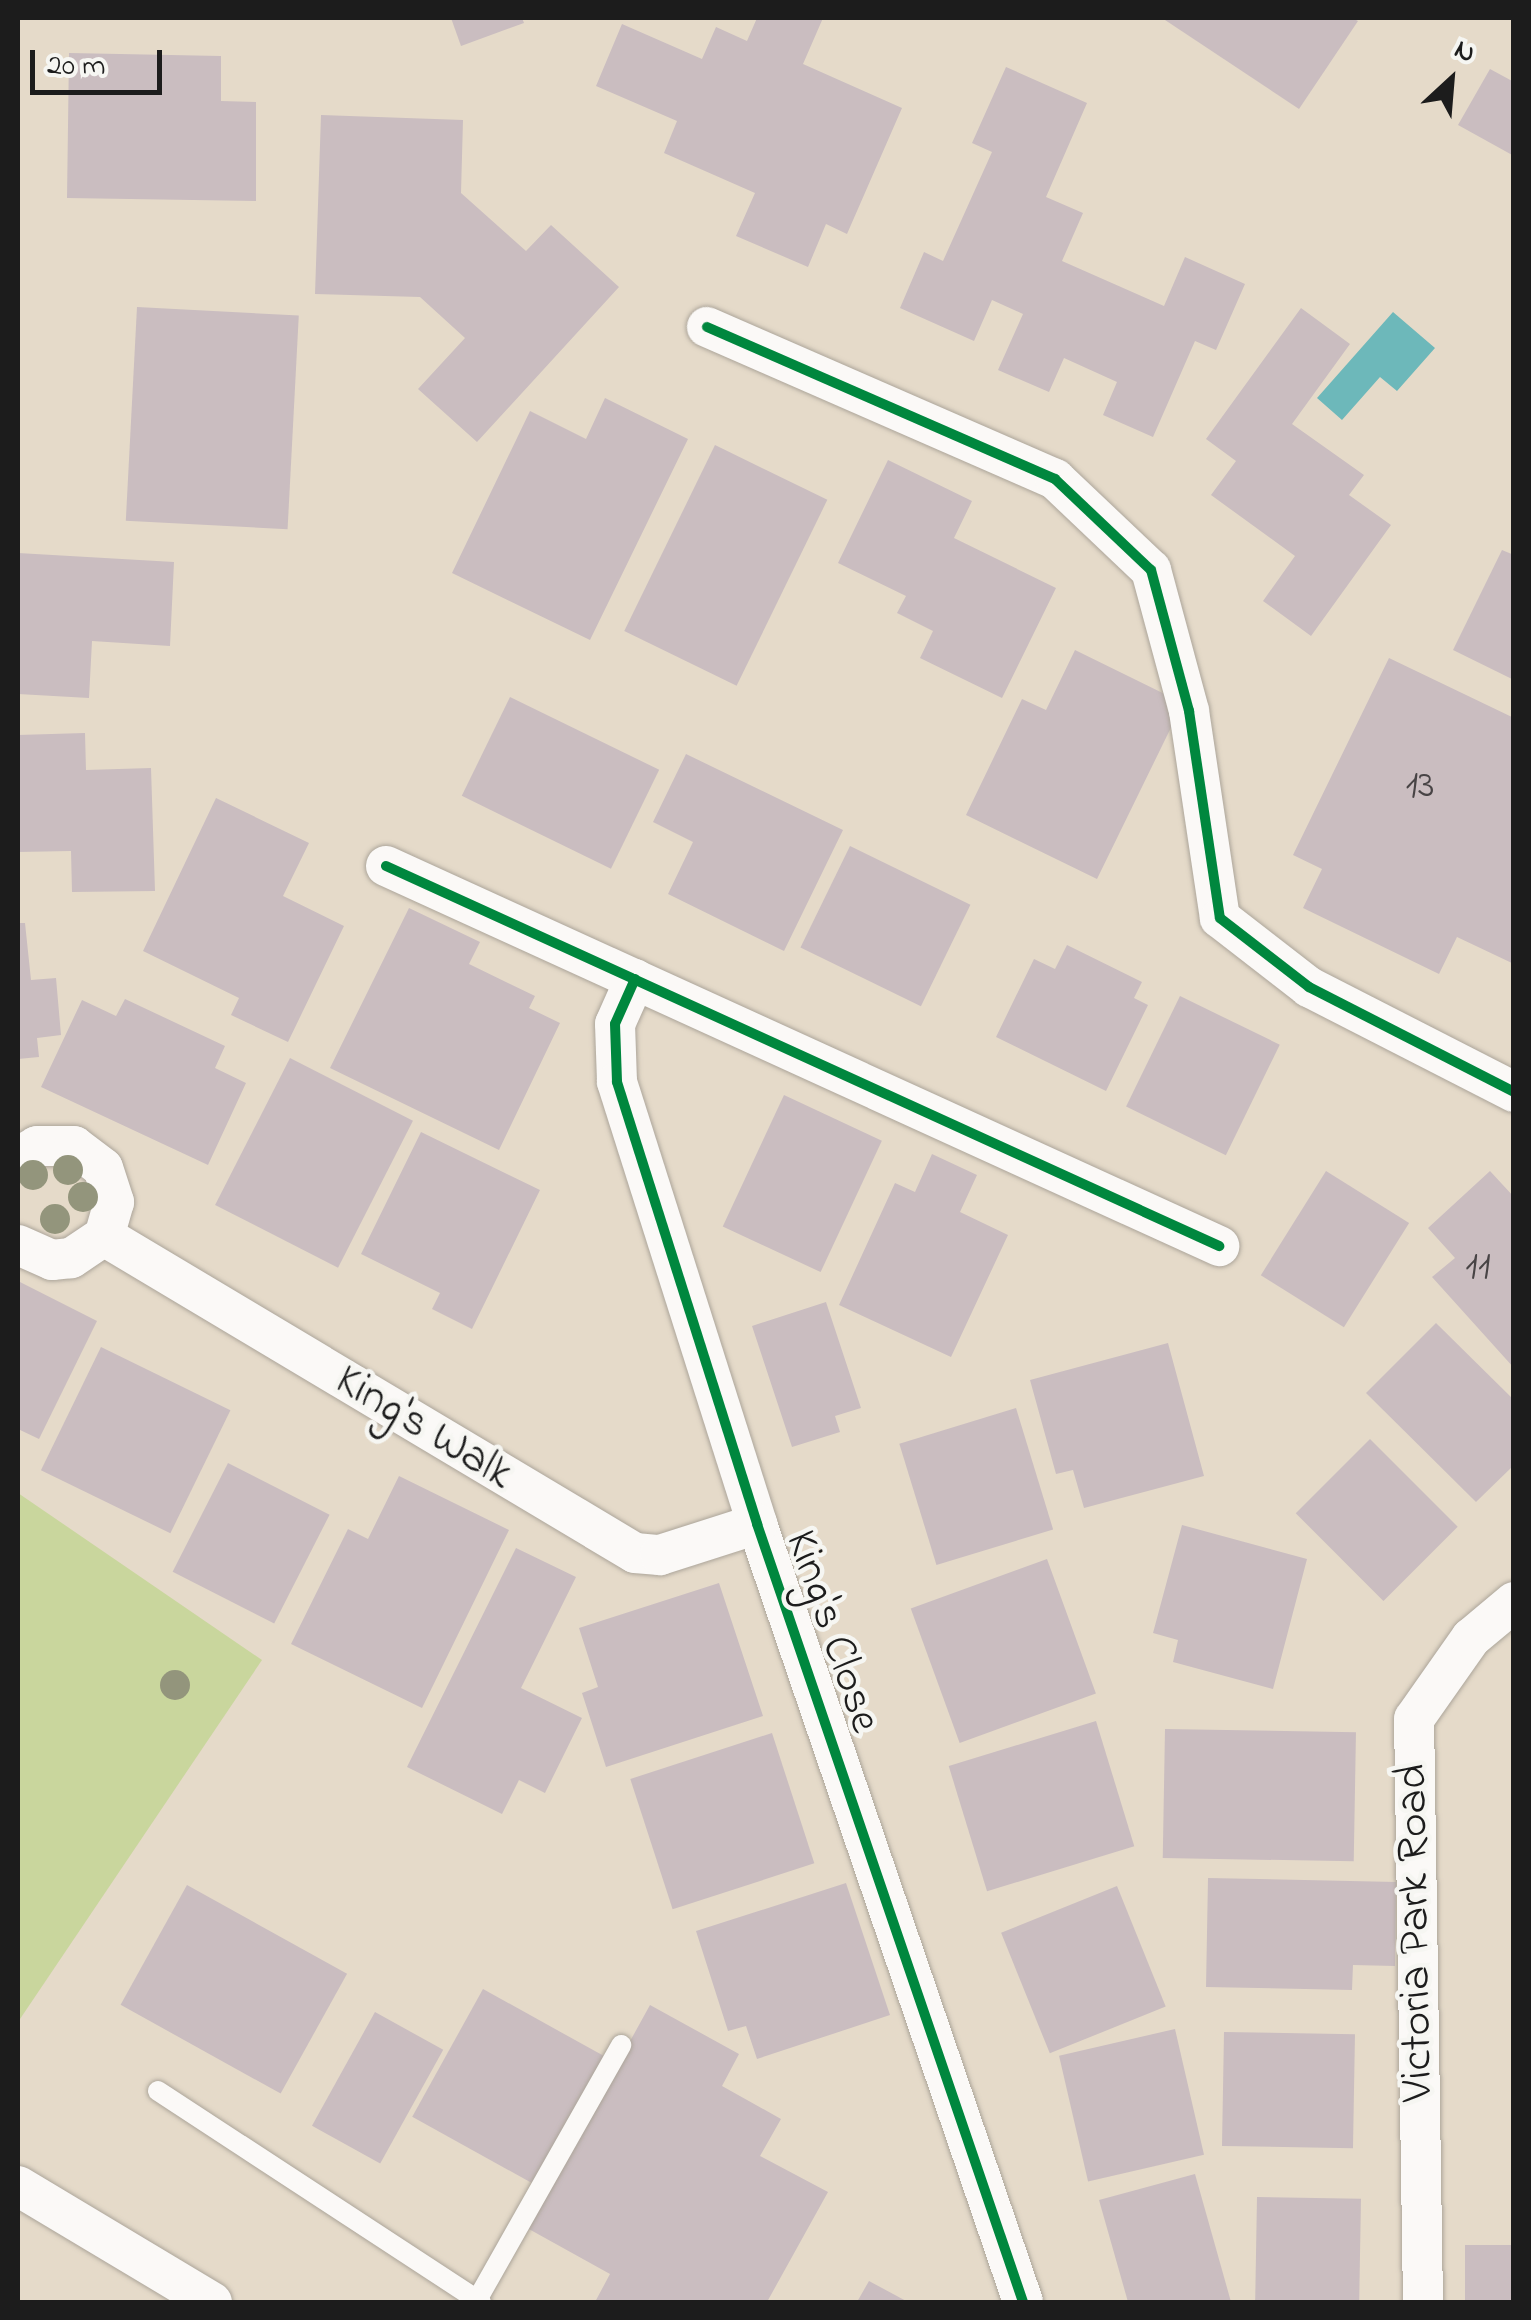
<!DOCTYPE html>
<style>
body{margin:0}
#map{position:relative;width:1531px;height:2320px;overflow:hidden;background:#e5dac9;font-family:"Indie Flower",sans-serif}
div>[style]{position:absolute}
.green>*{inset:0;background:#c9d69d}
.water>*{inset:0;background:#6db8ba}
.building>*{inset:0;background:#cabdc0;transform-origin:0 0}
.roads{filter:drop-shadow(0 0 2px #aca59a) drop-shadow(0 0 2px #aca59a)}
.lane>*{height:20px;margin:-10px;padding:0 10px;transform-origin:10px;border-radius:10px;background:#fbf9f7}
.street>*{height:40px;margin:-20px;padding:0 20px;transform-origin:20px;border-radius:20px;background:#fbf9f7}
.cycleway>*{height:10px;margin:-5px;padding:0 5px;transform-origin:5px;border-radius:5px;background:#00873e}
.trees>*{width:30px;height:30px;margin:-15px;border-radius:50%;background:#93957c}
span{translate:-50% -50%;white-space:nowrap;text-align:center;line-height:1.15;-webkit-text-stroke:9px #f6f6f2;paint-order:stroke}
.number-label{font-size:40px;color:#484445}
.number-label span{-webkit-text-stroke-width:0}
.street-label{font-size:45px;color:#1c1c1c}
.frame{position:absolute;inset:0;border:20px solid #1c1c1c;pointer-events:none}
.north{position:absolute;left:1401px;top:30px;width:100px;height:100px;-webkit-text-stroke:8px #f6f6f2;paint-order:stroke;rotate:26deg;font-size:28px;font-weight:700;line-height:40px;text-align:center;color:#1c1c1c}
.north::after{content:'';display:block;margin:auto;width:35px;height:45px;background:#1c1c1c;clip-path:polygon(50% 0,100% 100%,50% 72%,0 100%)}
.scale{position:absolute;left:30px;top:50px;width:132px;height:45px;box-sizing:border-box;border:5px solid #1c1c1c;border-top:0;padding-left:12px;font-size:30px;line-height:35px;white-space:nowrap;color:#1c1c1c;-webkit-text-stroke:8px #f6f6f2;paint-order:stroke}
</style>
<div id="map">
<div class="green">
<div style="clip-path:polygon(18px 1493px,262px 1660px,18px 2022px)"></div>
</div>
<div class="water">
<div style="clip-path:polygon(1393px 312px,1435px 348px,1397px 391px,1380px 377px,1342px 420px,1317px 398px)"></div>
</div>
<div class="building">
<div style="clip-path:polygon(451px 18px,522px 18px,524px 23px,461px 46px)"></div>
<div style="clip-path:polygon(757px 18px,823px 18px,803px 64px,902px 108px,847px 234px,826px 224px,808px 267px,736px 236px,755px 193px,664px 153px,677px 121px,596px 86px,622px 24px,702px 59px,716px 27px,747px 41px)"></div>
<div style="clip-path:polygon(1162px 18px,1352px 18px,1358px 21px,1299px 109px)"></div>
<div style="clip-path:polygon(69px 53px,221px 56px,221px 101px,256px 102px,256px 201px,67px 198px)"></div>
<div style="clip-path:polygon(1006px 67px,1087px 103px,1046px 197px,1083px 213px,1062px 261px,1164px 306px,1185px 257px,1245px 284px,1216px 350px,1195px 341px,1153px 437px,1103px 415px,1117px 382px,1064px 358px,1049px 392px,998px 370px,1023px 314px,992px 300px,974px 341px,900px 308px,924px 252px,943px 261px,992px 152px,972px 143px)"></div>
<div style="clip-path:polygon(1490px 69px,1514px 82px,1514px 156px,1458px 125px)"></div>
<div style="clip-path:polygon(321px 115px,463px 120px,461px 193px,526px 251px,551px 225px,619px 287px,477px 442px,418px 389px,465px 338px,420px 297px,315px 294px)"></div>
<div style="left:137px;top:307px;width:162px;height:214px;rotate:3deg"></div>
<div style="clip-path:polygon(1301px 308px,1350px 344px,1292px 424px,1364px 475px,1349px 495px,1391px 525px,1311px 636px,1263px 601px,1295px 556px,1211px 495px,1236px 461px,1206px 439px)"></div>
<div style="clip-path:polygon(605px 398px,688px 439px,590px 640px,452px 573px,530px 411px,586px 439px)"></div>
<div style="left:715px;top:445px;width:125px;height:207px;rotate:26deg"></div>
<div style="clip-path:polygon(888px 460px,972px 501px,954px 538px,1056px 588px,1002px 698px,920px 658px,933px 631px,897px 613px,906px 596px,838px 563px)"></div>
<div style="clip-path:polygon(1502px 550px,1514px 555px,1514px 680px,1453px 650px)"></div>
<div style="clip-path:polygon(18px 553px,174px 562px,170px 646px,92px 641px,89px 698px,18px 694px)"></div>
<div style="clip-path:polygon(1075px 650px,1183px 703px,1097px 879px,966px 815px,1022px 699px,1046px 710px)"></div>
<div style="clip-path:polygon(1389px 658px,1514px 718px,1514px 964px,1457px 937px,1439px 974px,1303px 908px,1322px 869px,1293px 855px)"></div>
<div style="left:510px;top:697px;width:166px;height:110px;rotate:26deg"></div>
<div style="clip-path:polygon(85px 733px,86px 770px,151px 768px,155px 891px,72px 892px,71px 851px,18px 852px,18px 735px)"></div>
<div style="clip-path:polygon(686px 754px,843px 830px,784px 951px,668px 894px,693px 842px,653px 822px)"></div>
<div style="clip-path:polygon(216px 798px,309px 843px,283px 896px,344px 926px,288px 1042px,231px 1015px,239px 998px,143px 951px)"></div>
<div style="left:850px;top:846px;width:134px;height:113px;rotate:26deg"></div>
<div style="clip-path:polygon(409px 908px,480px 942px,469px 964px,535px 996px,529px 1008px,560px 1023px,499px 1150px,330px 1068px)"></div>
<div style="clip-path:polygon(18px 923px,25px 923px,31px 980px,56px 978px,61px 1035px,37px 1038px,39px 1057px,18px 1059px)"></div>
<div style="clip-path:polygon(1067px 945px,1142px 982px,1134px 998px,1148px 1005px,1106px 1091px,996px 1037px,1034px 959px,1055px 969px)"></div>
<div style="left:1180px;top:996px;width:111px;height:123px;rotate:26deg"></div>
<div style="clip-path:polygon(125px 999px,225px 1046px,215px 1068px,246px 1083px,208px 1165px,41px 1087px,82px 1000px,116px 1016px)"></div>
<div style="left:290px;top:1058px;width:138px;height:165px;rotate:27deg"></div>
<div style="left:784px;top:1095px;width:108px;height:145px;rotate:25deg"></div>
<div style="clip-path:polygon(421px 1132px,540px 1190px,472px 1329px,432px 1309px,440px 1293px,361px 1254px)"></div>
<div style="clip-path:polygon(932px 1154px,977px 1175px,960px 1212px,1008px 1235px,951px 1357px,839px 1305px,895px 1183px,915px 1192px)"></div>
<div style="left:1326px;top:1171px;width:98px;height:123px;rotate:32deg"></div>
<div style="clip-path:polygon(1490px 1171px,1514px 1197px,1514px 1368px,1432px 1277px,1455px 1258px,1428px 1228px)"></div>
<div style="clip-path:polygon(18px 1281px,97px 1321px,39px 1439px,18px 1429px)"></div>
<div style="clip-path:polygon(826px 1302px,861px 1408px,835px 1416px,840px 1432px,792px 1447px,752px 1326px)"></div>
<div style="clip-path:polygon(1436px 1323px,1514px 1400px,1514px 1465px,1476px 1502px,1366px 1393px)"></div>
<div style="clip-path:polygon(1168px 1343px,1204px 1476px,1084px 1508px,1073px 1470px,1056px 1474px,1030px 1380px)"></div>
<div style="left:101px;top:1347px;width:144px;height:137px;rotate:26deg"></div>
<div style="left:1016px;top:1408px;width:127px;height:122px;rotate:73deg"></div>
<div style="left:1370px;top:1439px;width:124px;height:105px;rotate:45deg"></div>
<div style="left:228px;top:1463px;width:114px;height:122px;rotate:27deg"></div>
<div style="clip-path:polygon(399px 1476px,509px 1530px,422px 1708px,291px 1644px,348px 1529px,368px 1539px)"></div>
<div style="clip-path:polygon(1182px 1525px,1307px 1559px,1273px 1689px,1173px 1662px,1178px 1640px,1153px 1633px)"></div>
<div style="clip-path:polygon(516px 1548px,576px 1577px,521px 1688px,582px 1718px,545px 1793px,519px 1780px,502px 1814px,407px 1767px)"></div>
<div style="left:1047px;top:1559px;width:143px;height:145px;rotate:70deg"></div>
<div style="clip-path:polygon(719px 1583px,763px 1716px,606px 1767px,582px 1693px,598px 1687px,579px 1628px)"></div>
<div style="left:1096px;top:1721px;width:131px;height:154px;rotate:73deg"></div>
<div style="left:1165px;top:1729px;width:191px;height:129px;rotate:1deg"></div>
<div style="left:772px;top:1733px;width:137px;height:149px;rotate:72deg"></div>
<div style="clip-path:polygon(1208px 1878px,1396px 1882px,1395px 1966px,1353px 1965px,1352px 1990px,1206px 1987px)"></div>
<div style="clip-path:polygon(846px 1883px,890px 2015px,757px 2059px,746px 2026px,728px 2031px,696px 1931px)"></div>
<div style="left:187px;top:1885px;width:183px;height:137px;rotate:29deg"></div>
<div style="left:1117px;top:1886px;width:130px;height:125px;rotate:68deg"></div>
<div style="left:483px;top:1989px;width:144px;height:146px;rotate:29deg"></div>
<div style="clip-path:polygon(650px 2005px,739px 2054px,722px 2086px,781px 2119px,760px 2156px,828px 2192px,767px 2302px,595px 2302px,610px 2274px,527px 2228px)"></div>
<div style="left:375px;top:2012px;width:78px;height:130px;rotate:29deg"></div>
<div style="left:1175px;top:2029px;width:129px;height:119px;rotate:77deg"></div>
<div style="left:1224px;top:2032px;width:131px;height:114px;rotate:1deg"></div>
<div style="clip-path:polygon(1195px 2174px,1231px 2302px,1128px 2302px,1099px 2200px)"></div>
<div style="left:1257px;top:2197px;width:104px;height:105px;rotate:1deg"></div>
<div style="left:1514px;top:2245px;width:57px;height:49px;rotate:90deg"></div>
<div style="clip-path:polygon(869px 2281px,908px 2302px,857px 2302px)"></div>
</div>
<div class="roads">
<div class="lane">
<div style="left:158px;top:2091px;width:386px;rotate:33.2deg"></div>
<div style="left:477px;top:2300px;width:293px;rotate:-60.5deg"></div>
</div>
<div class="street">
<div style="left:707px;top:327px;width:380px;rotate:23.6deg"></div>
<div style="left:1055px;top:479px;width:132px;rotate:43.5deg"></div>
<div style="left:1151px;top:570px;width:146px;rotate:74.9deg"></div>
<div style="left:1189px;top:711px;width:209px;rotate:81.5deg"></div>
<div style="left:1220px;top:918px;width:113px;rotate:37.8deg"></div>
<div style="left:1309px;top:987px;width:230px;rotate:27.1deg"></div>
<div style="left:386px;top:866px;width:916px;rotate:24.52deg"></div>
<div style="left:635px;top:979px;width:49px;rotate:114deg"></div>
<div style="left:615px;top:1024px;width:58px;rotate:88deg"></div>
<div style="left:617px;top:1082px;width:464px;rotate:72.4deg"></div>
<div style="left:757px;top:1524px;width:822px;rotate:71.12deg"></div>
<div style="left:18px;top:1157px;width:22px;rotate:-30deg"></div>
<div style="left:37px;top:1146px;width:37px"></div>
<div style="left:74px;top:1146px;width:36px;rotate:37deg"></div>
<div style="left:103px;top:1168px;width:36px;rotate:72deg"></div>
<div style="left:114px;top:1202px;width:35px;rotate:106deg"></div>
<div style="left:104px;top:1236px;width:40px;rotate:146deg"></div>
<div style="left:71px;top:1258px;width:19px;rotate:174deg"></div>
<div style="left:52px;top:1260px;width:37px;rotate:-156deg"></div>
<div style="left:104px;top:1236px;width:618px;rotate:30.84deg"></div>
<div style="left:635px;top:1553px;width:25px;rotate:5deg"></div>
<div style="left:660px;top:1555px;width:102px;rotate:-17.7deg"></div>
<div style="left:18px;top:2186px;width:226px;rotate:30.9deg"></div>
<div style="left:1423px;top:2302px;width:583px;rotate:-90.88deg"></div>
<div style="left:1414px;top:1719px;width:99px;rotate:-54.9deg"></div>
<div style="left:1471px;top:1638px;width:56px;rotate:-39.9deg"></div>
</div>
</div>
<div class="cycleway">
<div style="left:707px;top:327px;width:380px;rotate:23.6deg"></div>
<div style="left:1055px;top:479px;width:132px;rotate:43.5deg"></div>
<div style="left:1151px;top:570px;width:146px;rotate:74.9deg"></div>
<div style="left:1189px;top:711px;width:209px;rotate:81.5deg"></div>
<div style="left:1220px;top:918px;width:113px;rotate:37.8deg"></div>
<div style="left:1309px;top:987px;width:230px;rotate:27.1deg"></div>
<div style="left:386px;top:866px;width:916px;rotate:24.52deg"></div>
<div style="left:635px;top:979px;width:49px;rotate:114deg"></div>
<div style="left:615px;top:1024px;width:58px;rotate:88deg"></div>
<div style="left:617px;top:1082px;width:464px;rotate:72.4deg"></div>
<div style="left:757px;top:1524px;width:822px;rotate:71.12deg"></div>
</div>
<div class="trees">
<div style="left:68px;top:1170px"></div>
<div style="left:33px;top:1175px"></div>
<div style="left:83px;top:1197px"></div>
<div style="left:55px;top:1219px"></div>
<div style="left:175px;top:1685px"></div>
</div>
<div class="number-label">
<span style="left:1420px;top:787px">13</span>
<span style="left:1478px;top:1268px">11</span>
</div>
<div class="street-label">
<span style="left:423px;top:1429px;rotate:31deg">King's Walk</span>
<span style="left:831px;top:1632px;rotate:71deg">King's Close</span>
<span style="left:1417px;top:1933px;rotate:-91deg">Victoria Park Road</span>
</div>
<div class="frame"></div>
<div class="north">N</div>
<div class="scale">20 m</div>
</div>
